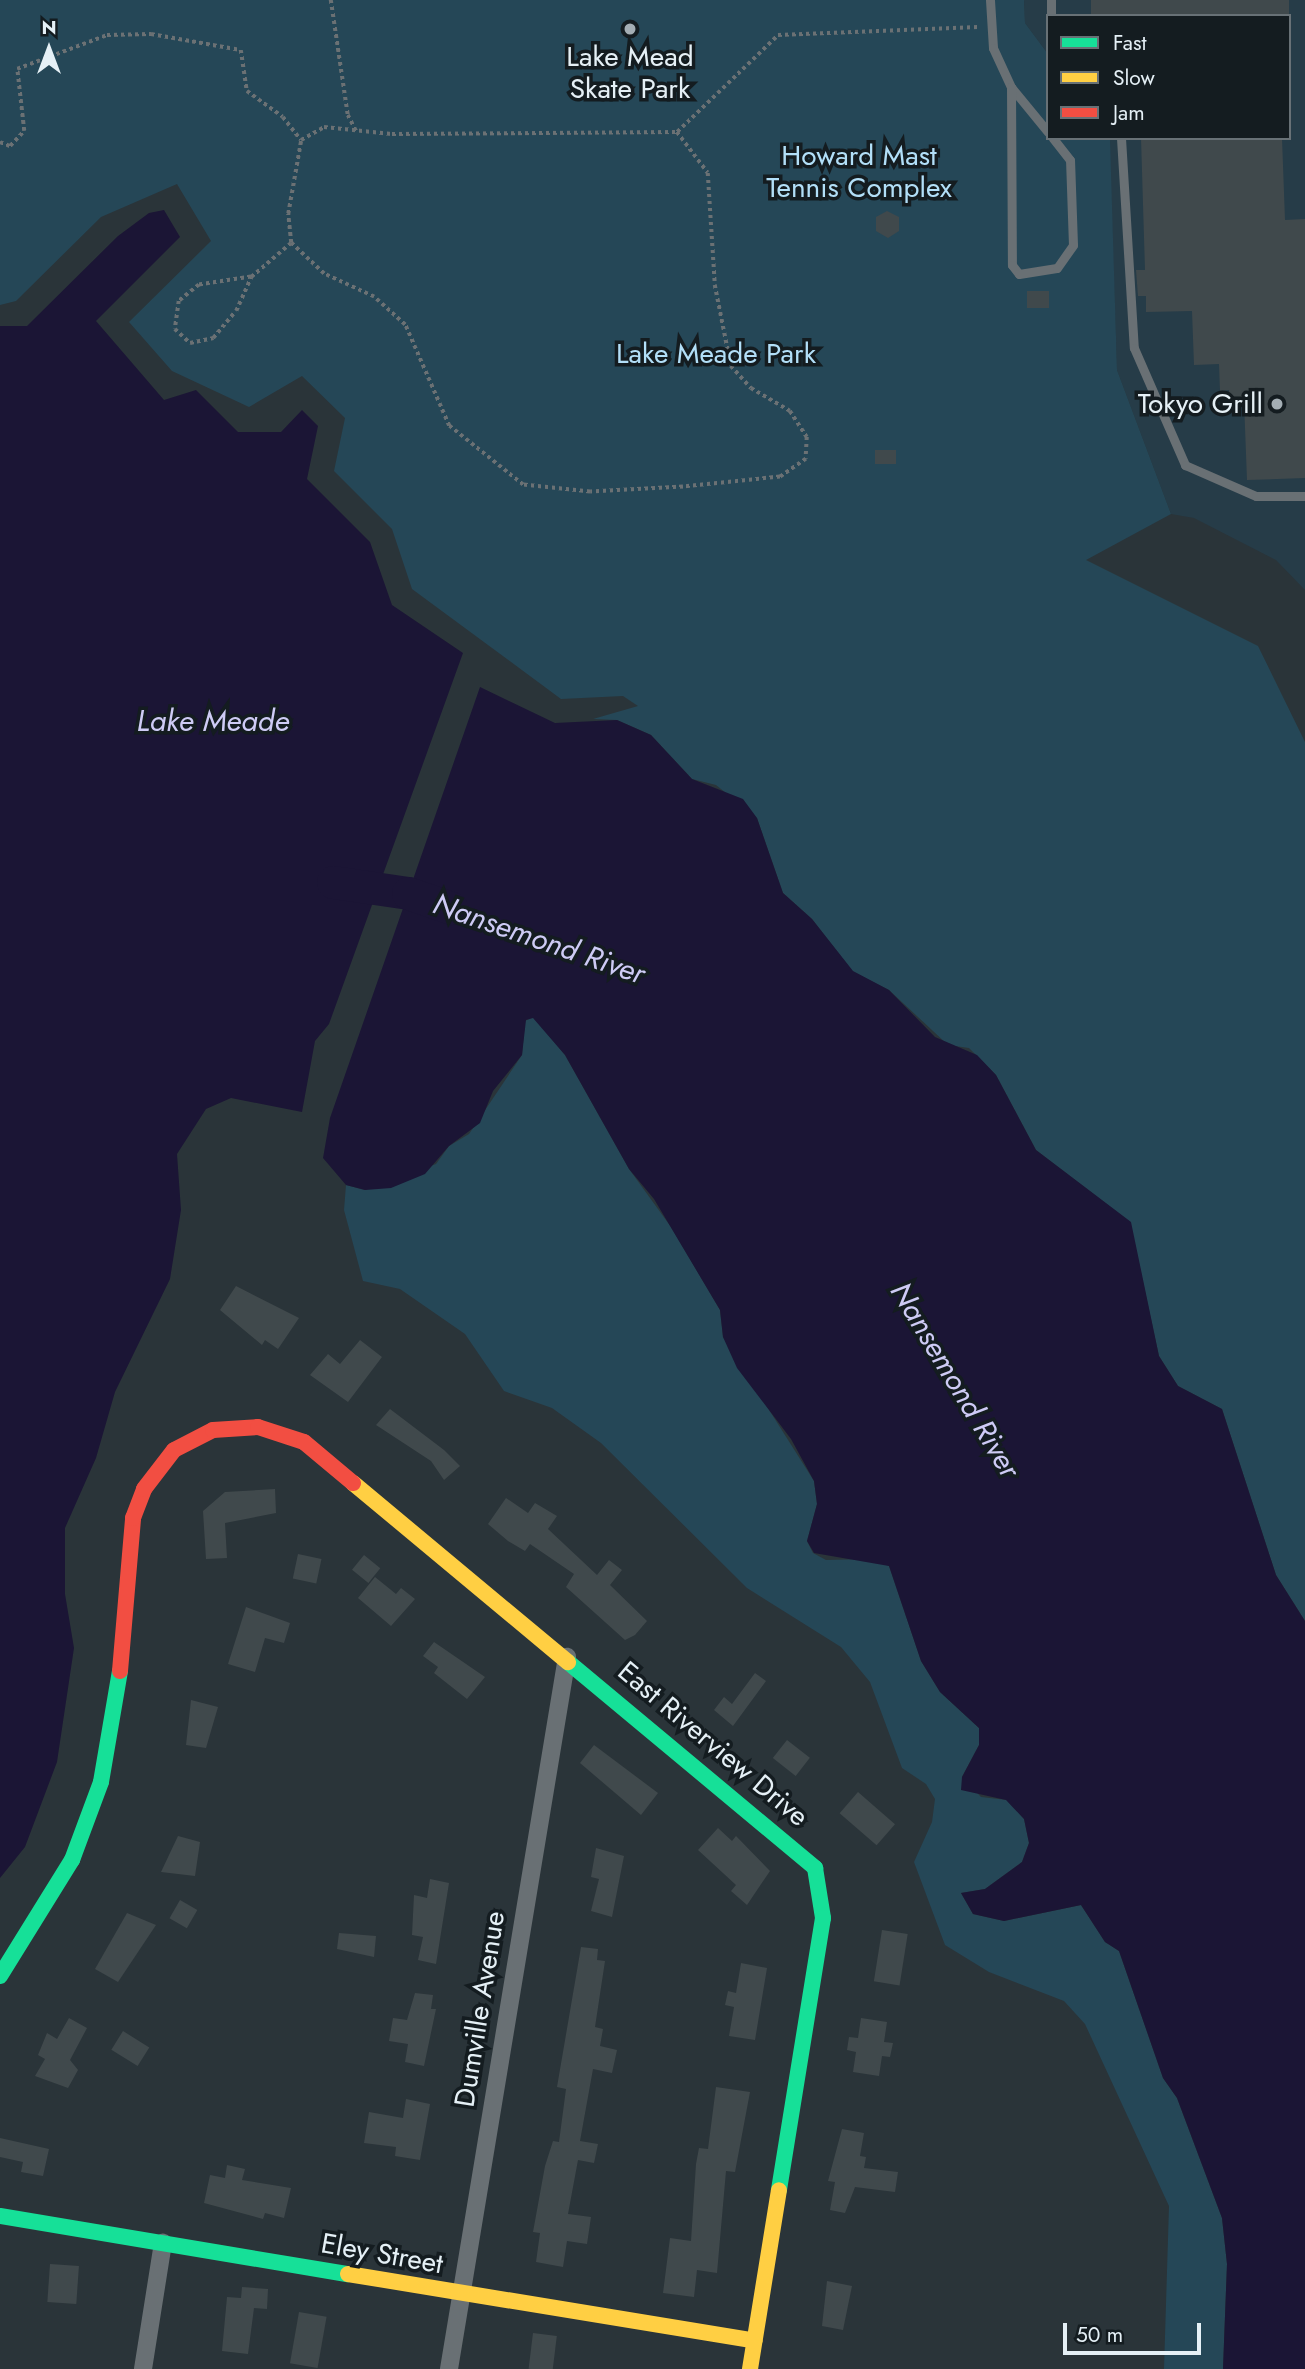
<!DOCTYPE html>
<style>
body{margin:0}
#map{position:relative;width:1305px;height:2369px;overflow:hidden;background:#2a3439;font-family:Jost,sans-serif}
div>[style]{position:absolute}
.built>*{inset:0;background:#263c48}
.green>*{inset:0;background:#254757}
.water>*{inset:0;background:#1b1535}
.river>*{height:33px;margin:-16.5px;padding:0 16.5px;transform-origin:16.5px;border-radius:16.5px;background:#1b1535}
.building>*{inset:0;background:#40494c;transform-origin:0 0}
.path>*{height:3.5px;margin-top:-1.75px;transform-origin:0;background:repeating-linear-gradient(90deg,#6b7174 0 3.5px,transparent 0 7px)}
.lane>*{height:9px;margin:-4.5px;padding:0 4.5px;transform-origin:4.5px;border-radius:4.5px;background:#697074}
.street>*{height:18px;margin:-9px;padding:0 9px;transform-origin:9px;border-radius:9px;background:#697074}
.fast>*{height:16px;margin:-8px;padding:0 8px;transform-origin:8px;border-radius:8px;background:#16e098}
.slow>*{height:16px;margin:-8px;padding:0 8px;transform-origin:8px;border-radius:8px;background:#ffcf43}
.jam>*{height:16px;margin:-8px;padding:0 8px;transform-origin:8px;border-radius:8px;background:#f24e42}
.dots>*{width:19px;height:19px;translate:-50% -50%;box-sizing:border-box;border:4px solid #141c20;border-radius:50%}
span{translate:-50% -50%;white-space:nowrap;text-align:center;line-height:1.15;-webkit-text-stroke:7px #141c20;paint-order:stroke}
.poi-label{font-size:28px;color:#e5f0f6}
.right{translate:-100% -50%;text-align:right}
.park-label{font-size:28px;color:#b2dff8}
.street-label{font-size:28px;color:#e5f0f6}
.water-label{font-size:30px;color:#cecbf5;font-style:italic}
.legend{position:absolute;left:1046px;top:14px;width:245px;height:126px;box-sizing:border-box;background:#141c20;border:2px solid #687176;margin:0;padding:9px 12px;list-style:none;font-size:21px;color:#e5f0f6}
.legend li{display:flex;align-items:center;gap:14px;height:35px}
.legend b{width:35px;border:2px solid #687176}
.north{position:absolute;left:14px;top:14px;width:70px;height:70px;-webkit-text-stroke:5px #141c20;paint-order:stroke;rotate:0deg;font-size:19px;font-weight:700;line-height:28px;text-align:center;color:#e5f0f6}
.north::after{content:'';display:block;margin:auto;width:24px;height:32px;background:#e5f0f6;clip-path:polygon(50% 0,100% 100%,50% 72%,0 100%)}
.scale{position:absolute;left:1063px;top:2323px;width:138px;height:32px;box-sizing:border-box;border:4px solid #e5f0f6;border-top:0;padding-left:9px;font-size:21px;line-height:24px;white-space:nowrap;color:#e5f0f6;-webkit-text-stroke:5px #141c20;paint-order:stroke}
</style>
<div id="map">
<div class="built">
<div style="clip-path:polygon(1024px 0,1305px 0,1305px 590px,1276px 560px,1194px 518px,1171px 514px,1117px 370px,1109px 138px,1289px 138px,1289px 16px,1048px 16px,1048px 54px,1025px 23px)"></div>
</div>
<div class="green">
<div style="clip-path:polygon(0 0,1024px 0,1025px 23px,1048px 54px,1048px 138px,1110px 140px,1117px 370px,1171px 514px,1086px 560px,1258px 646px,1305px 742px,1305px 1621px,1276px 1575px,1222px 1409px,1178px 1386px,1159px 1356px,1130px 1222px,1036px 1150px,996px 1075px,969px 1048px,948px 1045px,889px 990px,853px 972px,812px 919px,783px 893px,757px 818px,716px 785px,692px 779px,651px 735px,617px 720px,593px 719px,638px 706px,623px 696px,561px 699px,412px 589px,392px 529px,334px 471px,345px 418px,302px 376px,249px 407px,172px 371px,129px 322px,211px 241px,177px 184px,101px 217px,16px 301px,0 305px)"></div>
<div style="clip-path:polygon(533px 1017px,565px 1055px,629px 1169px,671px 1227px,720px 1310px,723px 1337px,814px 1481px,817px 1504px,807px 1541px,813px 1553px,826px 1560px,872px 1559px,889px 1566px,921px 1661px,940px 1692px,979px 1728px,979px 1745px,962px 1777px,981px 1797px,1007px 1800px,1024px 1819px,1029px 1843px,1022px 1862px,985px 1889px,961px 1893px,973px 1914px,1004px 1921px,1081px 1905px,1105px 1942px,1119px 1951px,1163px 2078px,1177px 2098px,1222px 2218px,1227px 2264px,1223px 2369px,1164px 2369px,1169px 2206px,1085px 2024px,1064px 2001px,989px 1972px,945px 1945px,914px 1862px,932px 1822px,935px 1799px,926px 1784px,902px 1768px,870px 1682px,841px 1647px,747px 1588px,601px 1443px,552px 1408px,504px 1391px,465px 1334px,400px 1289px,363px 1281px,344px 1210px,346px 1185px,365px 1190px,436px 1164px,449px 1146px,469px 1134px,522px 1055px,525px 1021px)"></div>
</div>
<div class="water">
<div style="clip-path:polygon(164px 210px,180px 237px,96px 321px,164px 400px,196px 390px,238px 432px,281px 432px,302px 410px,318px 426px,307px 479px,370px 542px,392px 605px,463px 653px,329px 1024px,315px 1041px,302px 1112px,231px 1098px,206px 1109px,177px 1154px,181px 1210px,170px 1279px,115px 1392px,96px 1458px,65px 1528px,65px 1594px,74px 1648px,57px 1762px,25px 1847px,0 1878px,0 326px,27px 326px,118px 236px,149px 213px)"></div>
<div style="clip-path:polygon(480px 687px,555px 723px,617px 720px,651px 735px,692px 779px,743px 799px,757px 818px,783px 893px,812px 919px,853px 971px,889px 990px,935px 1037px,977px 1055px,996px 1075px,1036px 1150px,1131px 1222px,1159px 1356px,1178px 1386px,1222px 1409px,1276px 1575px,1305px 1621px,1305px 2369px,1223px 2369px,1227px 2264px,1222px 2218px,1177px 2098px,1163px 2078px,1119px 1951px,1105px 1942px,1081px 1905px,1004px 1921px,973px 1914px,961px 1893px,985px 1889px,1022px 1862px,1029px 1843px,1024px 1819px,1006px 1800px,961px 1790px,962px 1777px,979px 1745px,979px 1728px,940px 1692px,921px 1661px,889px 1566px,814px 1553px,807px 1541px,817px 1504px,814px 1481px,791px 1439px,737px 1368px,723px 1337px,720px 1310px,654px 1199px,629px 1169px,565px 1055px,533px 1018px,526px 1020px,522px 1055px,493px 1091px,480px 1123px,449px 1146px,425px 1174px,391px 1188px,365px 1190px,346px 1185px,323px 1158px,330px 1118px)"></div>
</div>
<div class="river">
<div style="left:333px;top:882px;width:76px;rotate:8.3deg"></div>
<div style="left:408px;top:893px;width:46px;rotate:19.2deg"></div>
</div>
<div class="building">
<div style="left:1091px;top:0;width:198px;height:16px"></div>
<div style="clip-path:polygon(1141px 138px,1282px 138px,1285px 220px,1305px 219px,1305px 478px,1247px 480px,1244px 401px,1229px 401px,1229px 390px,1220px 391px,1219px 364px,1194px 365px,1192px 311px,1146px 312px,1146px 296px,1138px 296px,1136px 270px,1145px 270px)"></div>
<div style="clip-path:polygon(887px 211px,899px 217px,899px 231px,888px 238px,876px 231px,876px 217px)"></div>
<div style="left:1027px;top:291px;width:22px;height:17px"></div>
<div style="left:875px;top:450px;width:21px;height:14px"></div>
<div style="clip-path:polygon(236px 1286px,299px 1318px,278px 1349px,265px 1340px,262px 1345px,220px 1310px)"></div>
<div style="clip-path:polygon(360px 1340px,382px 1357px,348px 1402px,310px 1375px,328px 1354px,340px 1364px)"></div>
<div style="clip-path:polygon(390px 1409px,444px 1450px,460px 1466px,444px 1480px,431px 1461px,376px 1425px)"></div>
<div style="clip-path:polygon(275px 1489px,276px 1513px,225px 1523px,227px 1558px,206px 1559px,203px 1511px,225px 1492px)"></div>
<div style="clip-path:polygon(506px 1498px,528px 1513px,535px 1503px,557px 1516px,548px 1529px,597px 1575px,609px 1560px,622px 1570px,610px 1585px,647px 1621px,635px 1635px,625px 1640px,566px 1587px,574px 1574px,530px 1544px,525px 1551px,508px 1541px,488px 1524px)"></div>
<div style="left:298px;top:1554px;width:24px;height:25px;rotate:12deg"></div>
<div style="left:364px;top:1555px;width:21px;height:19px;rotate:39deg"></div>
<div style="clip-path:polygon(375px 1577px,396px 1594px,401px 1588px,415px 1599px,391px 1626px,358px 1598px)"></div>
<div style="clip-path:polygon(246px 1607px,290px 1623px,284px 1643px,265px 1638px,255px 1672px,228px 1664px)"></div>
<div style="clip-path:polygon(434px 1642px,485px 1677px,467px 1699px,434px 1673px,438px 1667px,423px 1656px)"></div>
<div style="clip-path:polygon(755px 1673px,766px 1681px,733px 1726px,714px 1710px,724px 1697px,732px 1704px)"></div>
<div style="clip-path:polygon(191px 1700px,218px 1707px,206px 1748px,186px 1745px)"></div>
<div style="left:787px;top:1740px;width:29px;height:23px;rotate:38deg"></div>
<div style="clip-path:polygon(594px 1745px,658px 1793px,641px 1815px,580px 1763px)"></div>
<div style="left:858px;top:1792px;width:49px;height:28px;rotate:41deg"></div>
<div style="clip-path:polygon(718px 1828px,732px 1841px,736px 1836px,770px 1871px,747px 1905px,731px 1891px,736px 1885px,698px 1850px)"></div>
<div style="clip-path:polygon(178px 1836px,200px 1842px,195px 1876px,161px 1872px)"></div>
<div style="clip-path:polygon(596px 1848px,624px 1856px,612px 1917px,591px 1911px,599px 1879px,591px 1877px)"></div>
<div style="clip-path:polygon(430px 1879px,449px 1883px,436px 1964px,418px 1960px,423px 1937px,412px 1935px,414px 1895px,427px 1898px)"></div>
<div style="left:180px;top:1900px;width:20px;height:21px;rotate:30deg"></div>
<div style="clip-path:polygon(127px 1913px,156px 1925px,118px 1982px,95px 1969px)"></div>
<div style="left:882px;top:1930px;width:26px;height:52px;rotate:9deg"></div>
<div style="clip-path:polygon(339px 1933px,376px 1936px,374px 1957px,337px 1949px)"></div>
<div style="clip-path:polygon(581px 1947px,598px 1949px,597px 1960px,605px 1961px,595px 2027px,603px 2029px,600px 2046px,617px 2050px,612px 2073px,593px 2069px,580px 2141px,598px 2144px,594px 2163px,578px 2160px,568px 2214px,591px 2217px,587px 2244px,567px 2241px,563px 2267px,536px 2262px,540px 2233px,533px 2232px,545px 2166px,553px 2141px,559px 2142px,566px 2089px,557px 2087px)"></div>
<div style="clip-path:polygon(741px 1963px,767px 1968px,755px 2040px,729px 2036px,734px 2007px,725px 2005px,728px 1991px,736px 1993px)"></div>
<div style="clip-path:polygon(415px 1993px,433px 1995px,431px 2009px,436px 2009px,424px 2066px,405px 2062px,408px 2044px,389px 2041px,393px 2018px,407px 2020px)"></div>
<div style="clip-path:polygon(69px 2018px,87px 2028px,70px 2060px,78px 2070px,68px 2088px,35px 2076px,45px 2059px,38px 2055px,47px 2033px,57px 2039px)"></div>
<div style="clip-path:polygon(861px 2018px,887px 2022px,884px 2042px,893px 2043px,890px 2057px,882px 2056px,879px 2076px,853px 2072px,856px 2052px,847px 2050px,849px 2037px,858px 2038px)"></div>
<div style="left:123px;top:2031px;width:31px;height:22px;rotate:32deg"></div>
<div style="clip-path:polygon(716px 2087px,750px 2092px,735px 2172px,726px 2171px,717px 2273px,697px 2270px,694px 2297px,663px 2293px,670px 2238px,691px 2241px,696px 2164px,699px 2148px,708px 2149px)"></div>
<div style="clip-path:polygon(406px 2099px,430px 2104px,420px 2160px,395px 2156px,396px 2147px,364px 2143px,369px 2112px,403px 2118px)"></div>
<div style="clip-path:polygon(842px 2129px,864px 2133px,860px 2156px,866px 2157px,864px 2168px,898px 2172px,895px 2192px,855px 2187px,845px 2213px,830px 2210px,835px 2182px,828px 2181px)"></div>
<div style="clip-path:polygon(0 2138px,49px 2149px,43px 2176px,21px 2172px,23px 2162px,0 2157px)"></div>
<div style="clip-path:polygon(227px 2165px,245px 2169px,242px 2180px,291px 2188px,284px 2218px,265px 2213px,263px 2219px,204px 2203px,210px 2175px,225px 2178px)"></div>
<div style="left:50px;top:2264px;width:29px;height:38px;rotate:4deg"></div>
<div style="clip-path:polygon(827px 2281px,852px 2286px,843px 2330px,822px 2326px)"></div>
<div style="clip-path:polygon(242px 2287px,268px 2289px,267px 2309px,254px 2308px,248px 2354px,222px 2351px,227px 2297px,241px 2298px)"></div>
<div style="left:299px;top:2312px;width:28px;height:52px;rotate:10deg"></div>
<div style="left:533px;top:2333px;width:24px;height:36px;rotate:7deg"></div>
</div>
<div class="path">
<div style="left:331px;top:0;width:116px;rotate:81.6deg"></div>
<div style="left:348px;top:115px;width:18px;rotate:63deg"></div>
<div style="left:324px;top:127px;width:68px;rotate:5.9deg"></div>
<div style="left:392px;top:134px;width:285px;rotate:-0.4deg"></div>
<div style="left:677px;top:132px;width:51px;rotate:52.9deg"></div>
<div style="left:708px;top:173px;width:112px;rotate:86.4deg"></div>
<div style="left:715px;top:285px;width:83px;rotate:78.8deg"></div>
<div style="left:731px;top:366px;width:30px;rotate:48deg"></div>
<div style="left:751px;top:388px;width:45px;rotate:30.5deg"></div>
<div style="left:790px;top:411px;width:31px;rotate:57deg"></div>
<div style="left:807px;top:437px;width:22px;rotate:93deg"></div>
<div style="left:806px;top:459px;width:32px;rotate:145deg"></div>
<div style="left:780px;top:477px;width:98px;rotate:174.1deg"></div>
<div style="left:683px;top:487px;width:93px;rotate:176.9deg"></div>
<div style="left:590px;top:492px;width:67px;rotate:-174deg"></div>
<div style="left:523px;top:485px;width:95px;rotate:-141.4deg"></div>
<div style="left:449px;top:426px;width:110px;rotate:-113.5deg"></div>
<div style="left:405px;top:325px;width:42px;rotate:-137.9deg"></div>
<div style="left:374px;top:297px;width:55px;rotate:-155.3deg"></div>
<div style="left:324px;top:274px;width:45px;rotate:-136.8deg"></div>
<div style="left:291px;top:243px;width:29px;rotate:-96deg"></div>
<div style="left:288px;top:214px;width:75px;rotate:-80deg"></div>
<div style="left:301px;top:140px;width:26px;rotate:-29deg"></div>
<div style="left:677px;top:132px;width:140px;rotate:-43.8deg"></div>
<div style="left:778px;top:35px;width:200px;rotate:-2.3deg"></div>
<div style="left:0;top:142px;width:11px;rotate:22deg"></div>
<div style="left:10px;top:146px;width:21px;rotate:-47deg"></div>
<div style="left:24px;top:131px;width:62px;rotate:-96.4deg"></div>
<div style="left:17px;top:69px;width:96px;rotate:-20.7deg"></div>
<div style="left:107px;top:35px;width:44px;rotate:-1.3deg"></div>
<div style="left:151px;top:34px;width:91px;rotate:10.1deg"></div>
<div style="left:241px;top:50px;width:41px;rotate:81.7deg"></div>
<div style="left:247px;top:91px;width:44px;rotate:35.8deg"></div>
<div style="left:283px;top:117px;width:29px;rotate:52deg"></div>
<div style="left:251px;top:277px;width:53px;rotate:171.3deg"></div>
<div style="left:199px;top:285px;width:26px;rotate:141deg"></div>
<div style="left:179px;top:301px;width:28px;rotate:98deg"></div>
<div style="left:175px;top:329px;width:21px;rotate:43deg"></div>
<div style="left:190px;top:343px;width:24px;rotate:-12deg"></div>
<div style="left:213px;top:338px;width:35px;rotate:-50deg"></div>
<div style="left:236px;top:311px;width:37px;rotate:-66deg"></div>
<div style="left:251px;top:277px;width:52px;rotate:-40.4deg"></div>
</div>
<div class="lane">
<div style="left:990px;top:0;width:48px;rotate:86.4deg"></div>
<div style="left:993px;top:48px;width:43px;rotate:65.2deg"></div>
<div style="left:1011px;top:87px;width:58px;rotate:50.6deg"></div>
<div style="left:1051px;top:0;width:16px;rotate:90deg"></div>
<div style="left:1011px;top:87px;width:178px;rotate:89.7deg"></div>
<div style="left:1012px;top:265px;width:11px;rotate:52deg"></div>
<div style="left:1019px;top:274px;width:38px;rotate:-9deg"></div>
<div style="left:1057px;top:268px;width:28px;rotate:-55deg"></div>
<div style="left:1073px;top:245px;width:85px;rotate:-92deg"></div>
<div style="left:1070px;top:160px;width:28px;rotate:-128deg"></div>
<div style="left:1121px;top:138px;width:210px;rotate:86.5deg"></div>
<div style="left:1134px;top:348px;width:128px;rotate:66.4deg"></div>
<div style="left:1185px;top:465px;width:77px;rotate:23.6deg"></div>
<div style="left:1256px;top:496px;width:49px"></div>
</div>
<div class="street">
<div style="left:143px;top:2369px;width:128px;rotate:-81deg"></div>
<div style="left:449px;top:2369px;width:722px;rotate:-80.59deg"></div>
</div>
<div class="fast">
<div style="left:568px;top:1662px;width:322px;rotate:39.8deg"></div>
<div style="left:815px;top:1868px;width:51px;rotate:80.9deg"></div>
<div style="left:823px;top:1918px;width:276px;rotate:99.2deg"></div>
<div style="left:0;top:1976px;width:137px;rotate:-58.2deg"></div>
<div style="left:72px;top:1860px;width:83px;rotate:-69.6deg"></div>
<div style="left:101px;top:1782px;width:113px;rotate:-80.3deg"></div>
<div style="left:0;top:2216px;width:353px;rotate:9.5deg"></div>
</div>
<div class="slow">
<div style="left:353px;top:1483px;width:280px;rotate:39.8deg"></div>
<div style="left:348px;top:2274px;width:412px;rotate:9.3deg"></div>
<div style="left:750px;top:2369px;width:181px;rotate:-80.8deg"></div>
</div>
<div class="jam">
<div style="left:120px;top:1671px;width:154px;rotate:-85.1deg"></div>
<div style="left:133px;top:1518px;width:31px;rotate:-69deg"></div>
<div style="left:144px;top:1489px;width:49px;rotate:-52.4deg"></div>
<div style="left:174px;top:1450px;width:44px;rotate:-27.1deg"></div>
<div style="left:213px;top:1430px;width:45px;rotate:-3.8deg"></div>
<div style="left:258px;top:1427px;width:48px;rotate:18.1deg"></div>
<div style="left:304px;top:1442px;width:64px;rotate:39.9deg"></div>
</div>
<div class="dots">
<div style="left:630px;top:29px;background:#a4aeb4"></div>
<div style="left:1277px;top:404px;background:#a4aeb4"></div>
</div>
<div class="poi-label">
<span style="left:630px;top:73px">Lake Mead<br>Skate Park</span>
<span class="right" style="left:1263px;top:404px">Tokyo Grill</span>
</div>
<div class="park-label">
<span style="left:859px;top:172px">Howard Mast<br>Tennis Complex</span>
<span style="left:716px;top:354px">Lake Meade Park</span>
</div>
<div class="street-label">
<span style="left:713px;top:1744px;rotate:40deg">East Riverview Drive</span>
<span style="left:480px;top:2009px;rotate:-81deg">Dumville Avenue</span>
<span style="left:382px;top:2254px;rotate:10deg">Eley Street</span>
</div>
<div class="water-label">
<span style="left:213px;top:721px">Lake Meade</span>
<span style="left:539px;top:939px;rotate:19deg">Nansemond River</span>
<span style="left:955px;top:1380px;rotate:59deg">Nansemond River</span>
</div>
<ul class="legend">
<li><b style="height:9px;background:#16e098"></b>Fast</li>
<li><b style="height:9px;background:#ffcf43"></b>Slow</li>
<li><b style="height:9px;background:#f24e42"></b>Jam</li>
</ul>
<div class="north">N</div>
<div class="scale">50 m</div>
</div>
